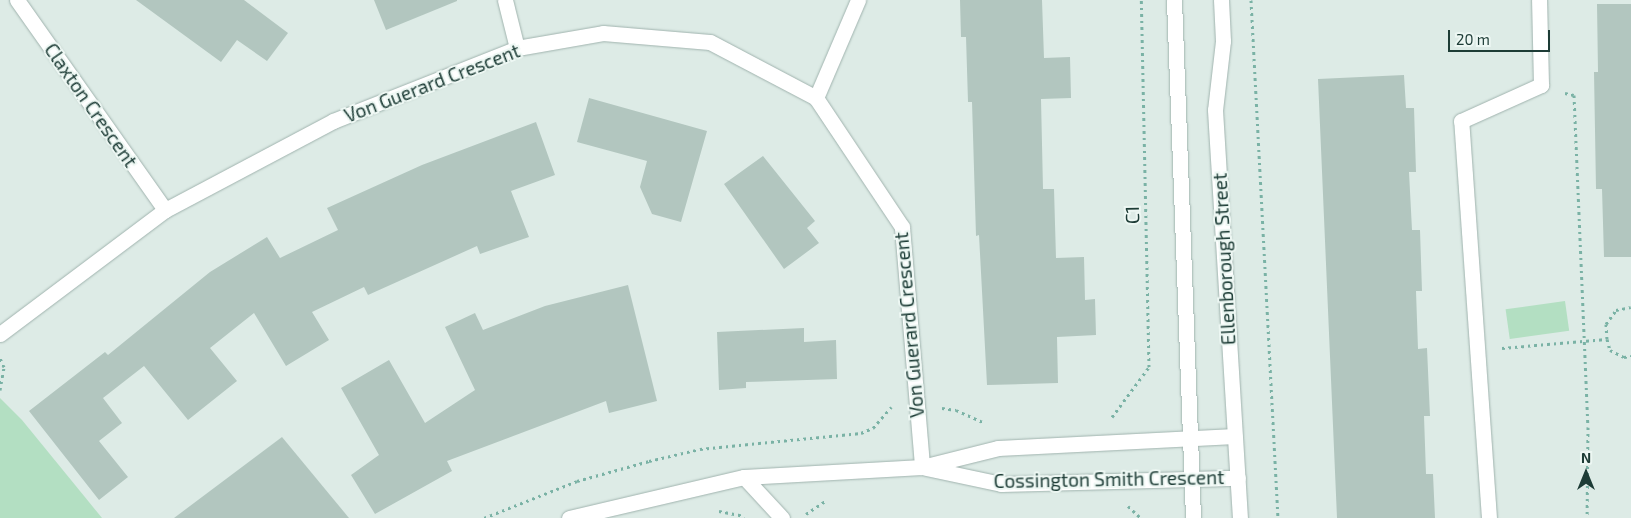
<!DOCTYPE html>
<style>
body{margin:0}
#map{position:relative;width:1631px;height:518px;overflow:hidden;background:#ddebe6;font-family:"Exo 2",sans-serif}
div>[style]{position:absolute}
.green>*{inset:0;background:#b3dfc2;transform-origin:0 0}
.building>*{inset:0;background:#b2c6bf}
.path>*{height:3px;margin-top:-1.5px;transform-origin:0;background:repeating-linear-gradient(90deg,#7ab2a5 0 2.5px,transparent 0 6.5px)}
.roads{filter:drop-shadow(0 0 1px #a0b3ae) drop-shadow(0 0 1px #a0b3ae)}
.service>*{height:15px;margin:-7.5px;padding:0 7.5px;transform-origin:7.5px;border-radius:7.5px;background:#fff}
.minor>*{height:15px;margin:-7.5px;padding:0 7.5px;transform-origin:7.5px;border-radius:7.5px;background:#fff}
.tertiary>*{height:15px;margin:-7.5px;padding:0 7.5px;transform-origin:7.5px;border-radius:7.5px;background:#fff}
.secondary>*{height:15px;margin:-7.5px;padding:0 7.5px;transform-origin:7.5px;border-radius:7.5px;background:#fff}
span{translate:-50% -50%;white-space:nowrap;text-align:center;line-height:1.15;-webkit-text-stroke:4px #edf7f3;paint-order:stroke}
.street-label{font-size:19px;color:#1d3c36}
.north{position:absolute;left:1561px;top:448px;width:50px;height:50px;-webkit-text-stroke:4px #edf7f3;paint-order:stroke;rotate:0deg;font-size:14px;font-weight:700;line-height:20px;text-align:center;color:#1d3c36}
.north::after{content:'';display:block;margin:auto;width:18px;height:22px;background:#1d3c36;clip-path:polygon(50% 0,100% 100%,50% 72%,0 100%)}
.scale{position:absolute;left:1448px;top:30px;width:102px;height:22px;box-sizing:border-box;border:2px solid #1d3c36;border-top:0;padding-left:6px;font-size:15px;line-height:18px;white-space:nowrap;color:#1d3c36;-webkit-text-stroke:4px #edf7f3;paint-order:stroke}
</style>
<div id="map">
<div class="green">
<div style="left:1565px;top:301px;width:30px;height:60px;rotate:82deg"></div>
<div style="clip-path:polygon(0 398px,22px 420px,102px 518px,0 518px)"></div>
</div>
<div class="building">
<div style="clip-path:polygon(136px 0,244px 0,288px 33px,267px 61px,237px 40px,221px 62px)"></div>
<div style="clip-path:polygon(374px 0,457px 0,457px 1px,386px 30px)"></div>
<div style="clip-path:polygon(960px 0,1042px 0,1044px 58px,1070px 57px,1071px 98px,1041px 99px,1043px 189px,1054px 189px,1056px 258px,1084px 257px,1085px 300px,1095px 299px,1096px 335px,1057px 337px,1058px 383px,987px 385px,979px 235px,976px 236px,972px 102px,968px 102px,966px 37px,961px 37px)"></div>
<div style="clip-path:polygon(1597px 4px,1631px 4px,1631px 257px,1604px 257px,1602px 189px,1596px 189px,1594px 72px,1598px 72px)"></div>
<div style="clip-path:polygon(1404px 75px,1406px 108px,1414px 108px,1416px 172px,1409px 172px,1412px 230px,1420px 230px,1422px 291px,1416px 291px,1418px 349px,1427px 348px,1430px 416px,1424px 416px,1426px 474px,1433px 474px,1435px 518px,1337px 518px,1318px 79px)"></div>
<div style="clip-path:polygon(589px 98px,707px 131px,681px 222px,652px 214px,640px 187px,647px 161px,577px 142px)"></div>
<div style="clip-path:polygon(536px 122px,555px 175px,511px 191px,529px 237px,480px 254px,477px 246px,368px 295px,364px 287px,312px 312px,329px 340px,286px 366px,254px 313px,210px 348px,237px 381px,188px 420px,144px 366px,103px 398px,122px 423px,99px 441px,128px 477px,99px 500px,29px 411px,105px 352px,108px 355px,210px 272px,267px 237px,280px 258px,338px 230px,327px 208px,422px 165px)"></div>
<div style="clip-path:polygon(763px 156px,815px 221px,807px 228px,819px 243px,784px 269px,724px 184px)"></div>
<div style="clip-path:polygon(628px 285px,657px 401px,609px 413px,606px 401px,447px 461px,452px 471px,375px 514px,351px 475px,379px 455px,341px 388px,389px 360px,425px 423px,475px 390px,445px 327px,475px 313px,483px 330px,545px 306px)"></div>
<div style="clip-path:polygon(804px 328px,804px 342px,836px 340px,837px 379px,746px 382px,746px 388px,719px 390px,717px 332px)"></div>
<div style="clip-path:polygon(282px 437px,349px 518px,174px 518px)"></div>
</div>
<div class="path">
<div style="left:1251px;top:0;width:519px;rotate:87.02deg"></div>
<div style="left:1565px;top:93px;width:9px;rotate:13deg"></div>
<div style="left:1574px;top:95px;width:332px;rotate:87.6deg"></div>
<div style="left:1588px;top:427px;width:91px;rotate:90.6deg"></div>
<div style="left:1607px;top:339px;width:11px;rotate:75deg"></div>
<div style="left:1610px;top:350px;width:16px;rotate:27deg"></div>
<div style="left:1624px;top:357px;width:7px;rotate:-8deg"></div>
<div style="left:1502px;top:348px;width:105px;rotate:-4.9deg"></div>
<div style="left:1607px;top:339px;width:15px;rotate:-94deg"></div>
<div style="left:1606px;top:324px;width:17px;rotate:-54deg"></div>
<div style="left:1616px;top:310px;width:15px;rotate:-11deg"></div>
<div style="left:0;top:390px;width:23px;rotate:-80deg"></div>
<div style="left:4px;top:367px;width:10px;rotate:-114deg"></div>
<div style="left:942px;top:408px;width:14px;rotate:8deg"></div>
<div style="left:956px;top:410px;width:32px;rotate:24deg"></div>
<div style="left:1112px;top:417px;width:62px;rotate:-53.5deg"></div>
<div style="left:1149px;top:367px;width:367px;rotate:-91.2deg"></div>
<div style="left:1128px;top:506px;width:18px;rotate:43deg"></div>
<div style="left:719px;top:511px;width:26px;rotate:11deg"></div>
<div style="left:806px;top:514px;width:25px;rotate:-34deg"></div>
<div style="left:484px;top:518px;width:100px;rotate:-21.7deg"></div>
<div style="left:577px;top:481px;width:75px;rotate:-15.5deg"></div>
<div style="left:649px;top:461px;width:52px;rotate:-13.2deg"></div>
<div style="left:700px;top:449px;width:162px;rotate:-5.7deg"></div>
<div style="left:861px;top:433px;width:13px;rotate:-23deg"></div>
<div style="left:873px;top:428px;width:28px;rotate:-49deg"></div>
</div>
<div class="roads">
<div class="service">
<div style="left:1489px;top:518px;width:398px;rotate:-94deg"></div>
<div style="left:1461px;top:121px;width:88px;rotate:-24.2deg"></div>
<div style="left:1541px;top:85px;width:85px;rotate:-91.3deg"></div>
</div>
<div class="minor">
<div style="left:17px;top:0;width:257px;rotate:54.8deg"></div>
<div style="left:505px;top:0;width:49px;rotate:76deg"></div>
<div style="left:816px;top:98px;width:107px;rotate:-66.8deg"></div>
<div style="left:0;top:334px;width:206px;rotate:-36.9deg"></div>
<div style="left:165px;top:210px;width:190px;rotate:-27.9deg"></div>
<div style="left:333px;top:121px;width:198px;rotate:-21.6deg"></div>
<div style="left:517px;top:48px;width:87px;rotate:-9.9deg"></div>
<div style="left:603px;top:33px;width:107px;rotate:4.8deg"></div>
<div style="left:710px;top:42px;width:120px;rotate:27.8deg"></div>
<div style="left:816px;top:98px;width:155px;rotate:56.3deg"></div>
<div style="left:902px;top:227px;width:241px;rotate:85.2deg"></div>
<div style="left:744px;top:477px;width:56px;rotate:47.2deg"></div>
</div>
<div class="tertiary">
<div style="left:926px;top:468px;width:77px;rotate:12deg"></div>
<div style="left:1001px;top:484px;width:237px;rotate:-1.5deg"></div>
<div style="left:569px;top:518px;width:180px;rotate:-13.2deg"></div>
<div style="left:744px;top:477px;width:178px;rotate:-3.2deg"></div>
<div style="left:922px;top:467px;width:78px;rotate:-14deg"></div>
<div style="left:998px;top:448px;width:237px;rotate:-2.9deg"></div>
</div>
<div class="secondary">
<div style="left:1174px;top:0;width:518px;rotate:87.9deg"></div>
<div style="left:1221px;top:0;width:41px;rotate:87.2deg"></div>
<div style="left:1223px;top:41px;width:69px;rotate:96.6deg"></div>
<div style="left:1215px;top:110px;width:409px;rotate:86.5deg"></div>
</div>
</div>
<div class="street-label">
<span style="left:432px;top:83px;rotate:-21deg">Von Guerard Crescent</span>
<span style="left:91px;top:105px;rotate:55deg">Claxton Crescent</span>
<span style="left:1132px;top:215px;rotate:-91deg">C1</span>
<span style="left:1224px;top:259px;rotate:-93deg">Ellenborough Street</span>
<span style="left:909px;top:325px;rotate:-95deg">Von Guerard Crescent</span>
<span style="left:1109px;top:479px;rotate:-1deg">Cossington Smith Crescent</span>
</div>
<div class="north">N</div>
<div class="scale">20 m</div>
</div>
